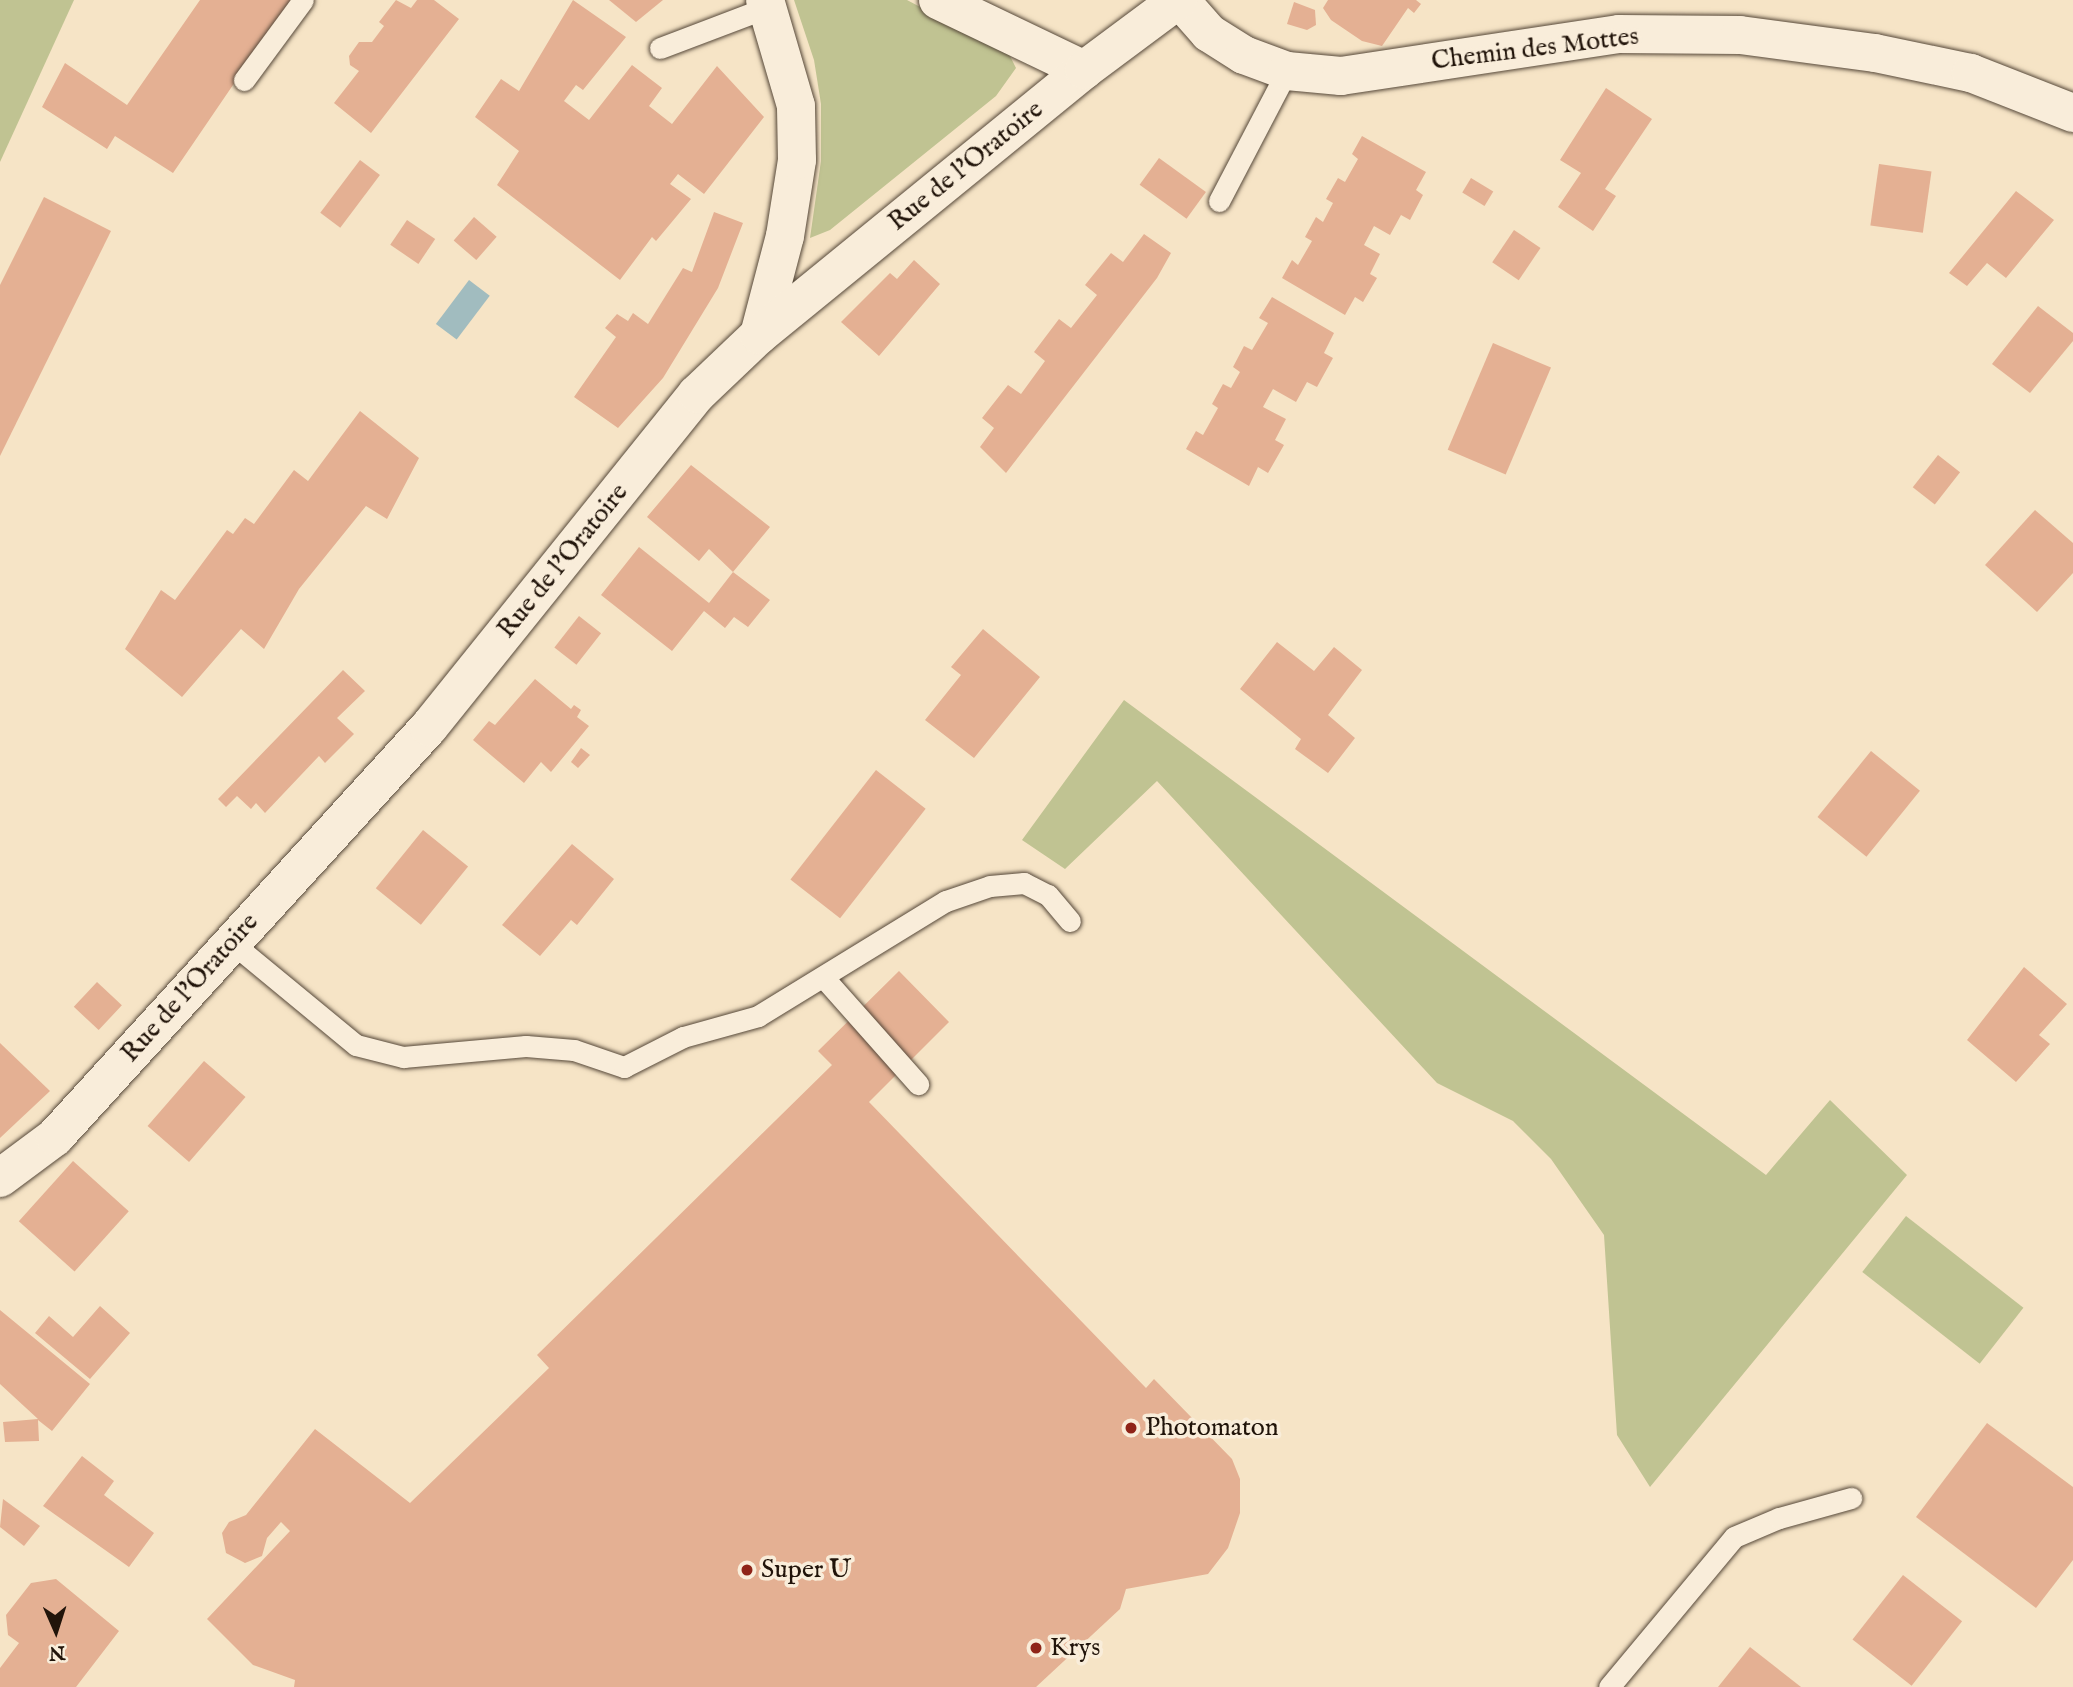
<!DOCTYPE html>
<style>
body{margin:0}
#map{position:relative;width:2073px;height:1687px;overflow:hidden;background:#f6e4c6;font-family:"IM FELL English",serif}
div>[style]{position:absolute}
.green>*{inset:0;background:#c0c392;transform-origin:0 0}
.water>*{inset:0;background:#a1bcbf;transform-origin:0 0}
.building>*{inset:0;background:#e4b093;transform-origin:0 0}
.roads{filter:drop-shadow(0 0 2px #564839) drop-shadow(0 0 2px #564839)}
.service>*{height:21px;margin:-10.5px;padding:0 10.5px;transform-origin:10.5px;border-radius:10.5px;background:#f9edda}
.minor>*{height:38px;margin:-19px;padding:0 19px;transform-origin:19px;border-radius:19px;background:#f9edda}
.dots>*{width:19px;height:19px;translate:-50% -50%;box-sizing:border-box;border:4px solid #f9edda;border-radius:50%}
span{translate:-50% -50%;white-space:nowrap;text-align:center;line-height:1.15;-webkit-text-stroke:7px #f9edda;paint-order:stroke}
.street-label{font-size:26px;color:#21140a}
.poi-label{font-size:26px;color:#21140a}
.left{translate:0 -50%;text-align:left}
.north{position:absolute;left:21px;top:1596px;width:70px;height:70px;-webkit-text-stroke:5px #f9edda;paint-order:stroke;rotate:177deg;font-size:19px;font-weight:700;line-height:28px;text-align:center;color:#21140a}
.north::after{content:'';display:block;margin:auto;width:24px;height:32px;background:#21140a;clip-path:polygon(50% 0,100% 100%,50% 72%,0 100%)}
</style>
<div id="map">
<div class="green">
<div style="clip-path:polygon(0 0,74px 0,0 162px)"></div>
<div style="clip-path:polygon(794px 0,907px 0,1009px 54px,1016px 68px,996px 96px,830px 230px,810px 238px,821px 161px,821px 104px,814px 60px)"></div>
<div style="clip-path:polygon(1124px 700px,1766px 1175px,1830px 1100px,1907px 1175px,1650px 1487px,1617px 1435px,1604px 1235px,1551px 1159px,1513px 1121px,1437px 1083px,1157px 781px,1065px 869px,1022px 840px)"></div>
<div style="left:1906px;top:1216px;width:149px;height:71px;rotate:38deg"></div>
</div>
<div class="water">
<div style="left:469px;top:280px;width:26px;height:55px;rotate:37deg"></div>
</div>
<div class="building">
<div style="clip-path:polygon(200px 0,291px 0,173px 173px,115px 136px,107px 149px,42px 107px,65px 63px,127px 105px)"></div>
<div style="clip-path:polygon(396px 0,411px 8px,417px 0,434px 0,459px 19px,371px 133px,334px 103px,359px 71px,350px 65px,349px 56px,359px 42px,372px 42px,384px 26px,379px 22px)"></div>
<div style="clip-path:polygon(573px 0,626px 37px,583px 90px,576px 85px,564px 101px,589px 120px,632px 65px,662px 88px,649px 106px,672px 124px,717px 66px,764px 117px,704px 194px,678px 174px,670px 184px,691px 199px,656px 241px,652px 237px,620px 280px,497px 185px,519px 151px,475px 117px,501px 79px,519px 91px)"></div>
<div style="clip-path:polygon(609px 0,663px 0,636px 22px)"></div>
<div style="clip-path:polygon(1328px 0,1416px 0,1421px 4px,1414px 13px,1408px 8px,1382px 46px,1362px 41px,1331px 20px,1323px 8px)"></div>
<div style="clip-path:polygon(1294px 2px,1315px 10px,1316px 25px,1307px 30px,1287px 24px)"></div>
<div style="clip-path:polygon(1606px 88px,1652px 119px,1605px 189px,1616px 196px,1593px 231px,1558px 207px,1581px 173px,1560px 160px)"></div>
<div style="clip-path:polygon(1362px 136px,1426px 172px,1416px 190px,1423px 195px,1410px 220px,1401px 215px,1390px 235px,1374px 226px,1364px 245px,1380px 254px,1370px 274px,1377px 278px,1363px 302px,1355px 297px,1345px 315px,1282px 278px,1292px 260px,1298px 265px,1312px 241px,1305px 237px,1316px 217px,1323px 222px,1333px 203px,1326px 199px,1338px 178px,1345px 182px,1358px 159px,1352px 154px)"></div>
<div style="left:1159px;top:158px;width:58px;height:33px;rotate:36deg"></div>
<div style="left:360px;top:160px;width:25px;height:66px;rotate:37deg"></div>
<div style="left:1879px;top:164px;width:53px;height:62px;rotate:8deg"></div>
<div style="left:1471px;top:178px;width:26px;height:17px;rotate:31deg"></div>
<div style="clip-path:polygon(2016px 191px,2054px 220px,2006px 278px,1987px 263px,1967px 286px,1949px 273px)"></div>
<div style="clip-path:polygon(44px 197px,111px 231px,0 456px,0 285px)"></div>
<div style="clip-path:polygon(714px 212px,743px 223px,718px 288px,663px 378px,618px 428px,574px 397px,616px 337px,605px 328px,617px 314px,628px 321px,633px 313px,648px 324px,683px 268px,692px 272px)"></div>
<div style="left:474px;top:217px;width:30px;height:31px;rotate:41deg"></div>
<div style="left:407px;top:220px;width:34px;height:30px;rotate:34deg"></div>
<div style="left:1514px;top:230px;width:32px;height:39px;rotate:34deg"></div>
<div style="clip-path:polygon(1144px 234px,1171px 253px,1157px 278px,1006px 473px,980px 447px,994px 428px,982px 418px,1008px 385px,1021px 394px,1045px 361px,1034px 352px,1059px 319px,1071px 328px,1097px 295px,1085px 285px,1111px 253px,1123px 262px)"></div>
<div style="clip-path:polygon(914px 260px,940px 284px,879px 356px,841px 322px,890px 273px,897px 279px)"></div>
<div style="clip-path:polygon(1272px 297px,1334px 333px,1324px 353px,1333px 358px,1317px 387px,1307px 382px,1296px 402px,1273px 389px,1263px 407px,1286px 419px,1275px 440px,1284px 445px,1268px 473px,1258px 467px,1249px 486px,1186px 449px,1196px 431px,1203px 435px,1218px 408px,1212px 404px,1223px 384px,1231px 388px,1240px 372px,1233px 367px,1244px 346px,1252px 350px,1268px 323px,1259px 318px)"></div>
<div style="clip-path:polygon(2038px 306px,2073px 333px,2073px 341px,2030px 393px,1992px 364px)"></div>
<div style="left:1493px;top:343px;width:63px;height:116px;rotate:23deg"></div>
<div style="clip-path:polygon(360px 411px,419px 458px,387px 519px,366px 506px,299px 589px,264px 649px,241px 629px,182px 697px,125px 649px,161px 590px,175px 600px,227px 530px,233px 534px,245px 518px,254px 524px,294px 470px,308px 481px)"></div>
<div style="left:1938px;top:455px;width:28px;height:41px;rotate:38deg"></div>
<div style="clip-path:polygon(691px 465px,770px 527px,733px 572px,770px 600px,748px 627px,734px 617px,725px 628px,704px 611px,672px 651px,601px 595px,639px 547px,709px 603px,733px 572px,709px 549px,699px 561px,647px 517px)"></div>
<div style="clip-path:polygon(2035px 510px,2073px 543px,2073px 573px,2037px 612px,1985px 565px)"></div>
<div style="left:579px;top:616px;width:28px;height:40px;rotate:38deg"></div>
<div style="clip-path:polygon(983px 629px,1040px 677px,974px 758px,925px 720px,961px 675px,951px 667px)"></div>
<div style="clip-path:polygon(1277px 642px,1314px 671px,1334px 647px,1362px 670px,1328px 715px,1355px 738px,1328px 773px,1295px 749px,1301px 739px,1240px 689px)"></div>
<div style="clip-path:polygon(343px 670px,365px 691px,337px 718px,354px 734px,325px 763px,319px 756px,265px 813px,256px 803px,251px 809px,237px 796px,226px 807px,218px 799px)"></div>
<div style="clip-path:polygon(535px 679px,571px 709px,574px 705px,581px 710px,577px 717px,589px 726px,551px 772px,541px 762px,524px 783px,473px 740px,489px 721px,495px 725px)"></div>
<div style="clip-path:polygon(581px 748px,590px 755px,578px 768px,571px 762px)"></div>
<div style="left:1871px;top:751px;width:63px;height:85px;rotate:39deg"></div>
<div style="left:876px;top:770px;width:63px;height:139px;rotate:38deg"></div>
<div style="left:423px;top:830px;width:58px;height:75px;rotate:39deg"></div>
<div style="clip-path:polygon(572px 844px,614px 879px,577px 925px,571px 920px,540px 956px,502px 925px)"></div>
<div style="clip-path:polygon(2024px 967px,2067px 1004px,2039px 1035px,2050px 1044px,2016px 1082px,1967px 1040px)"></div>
<div style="clip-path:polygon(899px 971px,949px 1022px,869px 1102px,1146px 1388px,1154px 1379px,1232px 1459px,1240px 1479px,1240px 1513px,1228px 1548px,1208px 1574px,1126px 1589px,1120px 1609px,1036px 1687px,294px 1687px,295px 1680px,253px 1665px,207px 1619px,290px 1531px,281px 1522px,267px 1538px,262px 1556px,245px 1563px,226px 1553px,222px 1533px,229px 1522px,246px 1515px,315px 1429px,410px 1503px,549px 1368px,537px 1355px,832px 1065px,818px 1051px)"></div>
<div style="left:97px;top:982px;width:34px;height:34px;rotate:43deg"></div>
<div style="clip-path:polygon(0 1043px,50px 1091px,0 1138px)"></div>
<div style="left:204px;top:1061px;width:55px;height:86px;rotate:41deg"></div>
<div style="left:73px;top:1161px;width:75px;height:81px;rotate:42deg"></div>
<div style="clip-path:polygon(100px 1306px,130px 1333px,90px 1379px,35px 1333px,49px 1316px,73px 1337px)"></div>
<div style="clip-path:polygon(0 1310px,90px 1384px,52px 1431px,38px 1420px,39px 1441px,5px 1442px,3px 1422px,38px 1419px,0 1384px)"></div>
<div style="clip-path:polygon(1987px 1423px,2073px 1487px,2073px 1560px,2036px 1608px,1916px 1517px)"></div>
<div style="clip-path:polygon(82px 1456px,114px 1481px,104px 1495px,154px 1533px,129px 1567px,43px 1506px)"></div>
<div style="clip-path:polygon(3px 1499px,40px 1526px,24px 1546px,0 1527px)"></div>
<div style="left:1903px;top:1575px;width:75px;height:82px;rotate:38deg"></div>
<div style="clip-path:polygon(56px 1579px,119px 1631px,76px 1687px,0 1687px,0 1668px,19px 1643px,8px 1635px,6px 1615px,31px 1583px)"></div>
<div style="clip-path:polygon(1750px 1647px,1801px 1687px,1718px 1687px)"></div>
</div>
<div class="roads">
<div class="service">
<div style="left:660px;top:48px;width:116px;rotate:-20.8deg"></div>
<div style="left:244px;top:80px;width:99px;rotate:-53.6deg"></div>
<div style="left:1219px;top:201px;width:147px;rotate:-62.4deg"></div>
<div style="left:231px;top:942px;width:162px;rotate:39.5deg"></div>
<div style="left:356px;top:1045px;width:49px;rotate:14.3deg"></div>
<div style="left:403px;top:1057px;width:123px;rotate:-5.1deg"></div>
<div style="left:526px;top:1046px;width:48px;rotate:4.8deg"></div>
<div style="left:574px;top:1050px;width:53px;rotate:18.8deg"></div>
<div style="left:624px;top:1067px;width:66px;rotate:-27deg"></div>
<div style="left:683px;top:1037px;width:78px;rotate:-15.6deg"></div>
<div style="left:758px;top:1016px;width:220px;rotate:-31.5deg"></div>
<div style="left:946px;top:901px;width:46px;rotate:-18.8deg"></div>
<div style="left:990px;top:886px;width:34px;rotate:-5deg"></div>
<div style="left:1024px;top:883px;width:27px;rotate:27deg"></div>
<div style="left:1048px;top:895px;width:34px;rotate:50deg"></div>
<div style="left:824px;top:978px;width:142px;rotate:48.4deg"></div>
<div style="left:1609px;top:1687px;width:195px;rotate:-50.2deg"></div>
<div style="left:1734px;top:1537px;width:49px;rotate:-22.9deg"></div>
<div style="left:1779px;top:1518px;width:75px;rotate:-15.5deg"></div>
</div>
<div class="minor">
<div style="left:938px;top:0;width:162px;rotate:25.6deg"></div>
<div style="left:1180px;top:0;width:44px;rotate:48.7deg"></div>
<div style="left:1209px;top:33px;width:41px;rotate:32.2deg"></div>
<div style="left:1244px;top:55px;width:46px;rotate:20.4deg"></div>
<div style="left:1287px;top:71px;width:54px;rotate:5.3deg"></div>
<div style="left:1341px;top:76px;width:281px;rotate:-8.6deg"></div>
<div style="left:1619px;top:34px;width:121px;rotate:0.5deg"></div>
<div style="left:1740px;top:35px;width:136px;rotate:7.6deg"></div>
<div style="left:1875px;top:53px;width:98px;rotate:11.8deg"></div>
<div style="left:1971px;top:73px;width:110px;rotate:21.4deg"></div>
<div style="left:759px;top:335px;width:102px;rotate:-75.3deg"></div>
<div style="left:785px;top:236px;width:77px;rotate:-81deg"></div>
<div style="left:797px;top:160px;width:54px;rotate:-91.1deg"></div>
<div style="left:796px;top:106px;width:110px;rotate:-106.3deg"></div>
<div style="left:0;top:1178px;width:69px;rotate:-36.7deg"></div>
<div style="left:55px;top:1137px;width:555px;rotate:-47.63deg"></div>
<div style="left:429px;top:727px;width:427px;rotate:-51.2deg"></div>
<div style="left:697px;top:394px;width:86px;rotate:-43.6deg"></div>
<div style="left:759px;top:335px;width:419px;rotate:-39.2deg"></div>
<div style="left:1084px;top:70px;width:117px;rotate:-36.7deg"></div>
</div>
</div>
<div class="dots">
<div style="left:1131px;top:1428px;background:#8f2418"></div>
<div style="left:747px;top:1570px;background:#8f2418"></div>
<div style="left:1036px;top:1648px;background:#8f2418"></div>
</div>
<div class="street-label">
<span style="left:1535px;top:49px;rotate:-7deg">Chemin des Mottes</span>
<span style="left:966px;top:166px;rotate:-39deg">Rue de l'Oratoire</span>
<span style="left:563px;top:561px;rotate:-51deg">Rue de l'Oratoire</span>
<span style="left:190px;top:988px;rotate:-48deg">Rue de l'Oratoire</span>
</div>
<div class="poi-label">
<span class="left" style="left:1145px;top:1428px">Photomaton</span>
<span class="left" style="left:761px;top:1570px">Super U</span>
<span class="left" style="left:1050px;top:1648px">Krys</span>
</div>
<div class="north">N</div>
</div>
